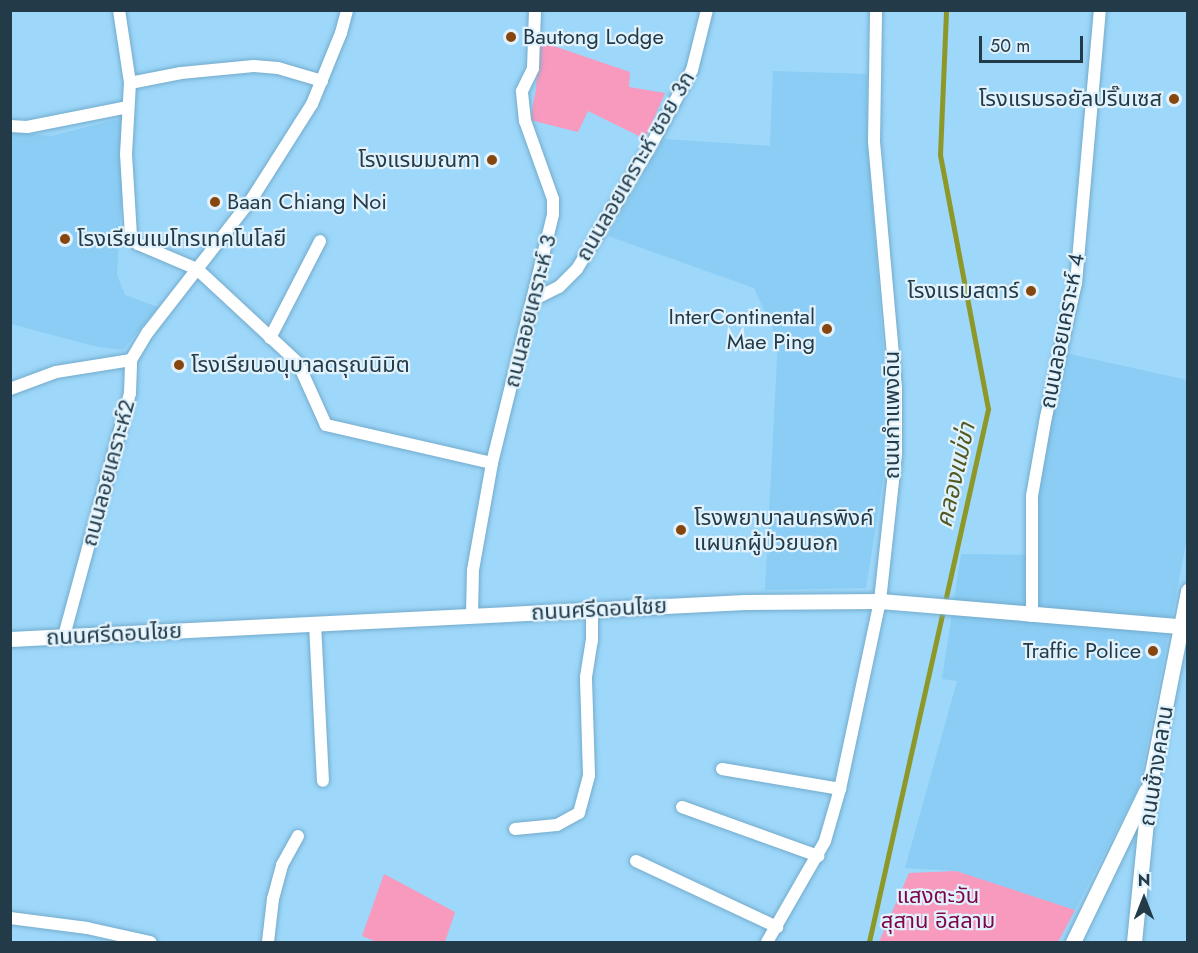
<!DOCTYPE html>
<meta charset="utf-8">
<style>
body{margin:0}
#map{position:relative;width:1198px;height:953px;overflow:hidden;background:#9dd7f9;font-family:Jost,"Noto Sans Thai",sans-serif}
div>[style]{position:absolute}
.built>*{inset:0;background:#8bcdf4}
.green>*{inset:0;background:#f899be}
.stream>*{height:4.5px;margin:-2.25px;padding:0 2.25px;transform-origin:2.25px;border-radius:2.25px;background:#8d9828}
.roads{filter:drop-shadow(0 0 2px #73abcc) drop-shadow(0 0 2px #73abcc)}
.minor>*{height:12px;margin:-6px;padding:0 6px;transform-origin:6px;border-radius:6px;background:#fff}
.tertiary>*{height:15px;margin:-7.5px;padding:0 7.5px;transform-origin:7.5px;border-radius:7.5px;background:#fff}
.dots>*{width:16px;height:16px;translate:-50% -50%;box-sizing:border-box;border:3px solid #e1f2fc;border-radius:50%}
span{translate:-50% -50%;white-space:nowrap;text-align:center;line-height:1.15;-webkit-text-stroke:4.5px #e1f2fc;paint-order:stroke}
.poi-label{font-size:22px;color:#233b49}
.left{translate:0 -50%;text-align:left}
.right{translate:-100% -50%;text-align:right}
.street-label{font-size:22px;color:#233b49}
.park-label{font-size:22px;color:#7e0549}
.water-label{font-size:24px;color:#525821;font-style:italic}
.frame{position:absolute;inset:0;border:12px solid #233b49;pointer-events:none}
.north{position:absolute;left:1114px;top:869px;width:60px;height:60px;-webkit-text-stroke:4px #e1f2fc;paint-order:stroke;rotate:0deg;font-size:16px;font-weight:700;line-height:24px;text-align:center;color:#233b49}
.north::after{content:'';display:block;margin:auto;width:21px;height:27px;background:#233b49;clip-path:polygon(50% 0,100% 100%,50% 72%,0 100%)}
.scale{position:absolute;left:979px;top:36px;width:104px;height:27px;box-sizing:border-box;border:3px solid #233b49;border-top:0;padding-left:8px;font-size:18px;line-height:21px;white-space:nowrap;color:#233b49;-webkit-text-stroke:4px #e1f2fc;paint-order:stroke}
</style>
<div id="map">
<div class="built">
<div style="clip-path:polygon(773px 71px,867px 74px,867px 133px,886px 389px,887px 455px,866px 588px,765px 590px,778px 341px,754px 288px,608px 236px,664px 139px,770px 146px)"></div>
<div style="clip-path:polygon(122px 118px,123px 177px,117px 275px,125px 295px,158px 307px,123px 350px,98px 347px,11px 324px,10px 132px,52px 136px)"></div>
<div style="clip-path:polygon(1065px 353px,1187px 380px,1187px 538px,1139px 786px,1075px 910px,956px 871px,905px 868px,957px 681px,942px 679px,961px 554px,1034px 555px,1037px 493px)"></div>
</div>
<div class="green">
<div style="clip-path:polygon(539px 41px,630px 72px,629px 87px,665px 93px,645px 139px,588px 111px,578px 132px,530px 120px,536px 89px)"></div>
<div style="clip-path:polygon(956px 871px,1075px 910px,1058px 942px,879px 942px,909px 873px)"></div>
<div style="clip-path:polygon(384px 874px,455px 912px,445px 942px,377px 942px,362px 936px)"></div>
</div>
<div class="stream">
<div style="left:869px;top:942px;width:546px;rotate:-77.41deg"></div>
<div style="left:988px;top:409px;width:258px;rotate:-100.7deg"></div>
<div style="left:940px;top:155px;width:145px;rotate:-87.6deg"></div>
</div>
<div class="roads">
<div class="minor">
<div style="left:119px;top:10px;width:74px;rotate:81.4deg"></div>
<div style="left:130px;top:83px;width:71px;rotate:93.2deg"></div>
<div style="left:126px;top:154px;width:82px;rotate:86.5deg"></div>
<div style="left:131px;top:236px;width:11px;rotate:49deg"></div>
<div style="left:138px;top:244px;width:64px;rotate:23deg"></div>
<div style="left:197px;top:269px;width:138px;rotate:42.9deg"></div>
<div style="left:298px;top:363px;width:68px;rotate:65.7deg"></div>
<div style="left:326px;top:425px;width:170px;rotate:12.9deg"></div>
<div style="left:130px;top:83px;width:52px;rotate:-11.1deg"></div>
<div style="left:181px;top:73px;width:73px;rotate:-5.5deg"></div>
<div style="left:254px;top:66px;width:24px;rotate:5deg"></div>
<div style="left:278px;top:68px;width:46px;rotate:16.5deg"></div>
<div style="left:10px;top:126px;width:17px;rotate:3deg"></div>
<div style="left:27px;top:127px;width:103px;rotate:-11.2deg"></div>
<div style="left:533px;top:300px;width:29px;rotate:-27deg"></div>
<div style="left:559px;top:287px;width:25px;rotate:-45deg"></div>
<div style="left:577px;top:269px;width:138px;rotate:-59deg"></div>
<div style="left:648px;top:151px;width:92px;rotate:-61.5deg"></div>
<div style="left:692px;top:70px;width:62px;rotate:-76deg"></div>
<div style="left:270px;top:338px;width:109px;rotate:-62.7deg"></div>
<div style="left:10px;top:389px;width:49px;rotate:-20.3deg"></div>
<div style="left:56px;top:372px;width:76px;rotate:-9.1deg"></div>
<div style="left:472px;top:616px;width:46px;rotate:-88.8deg"></div>
<div style="left:473px;top:570px;width:109px;rotate:-79.9deg"></div>
<div style="left:492px;top:463px;width:256px;rotate:-76.2deg"></div>
<div style="left:553px;top:214px;width:15px;rotate:-90deg"></div>
<div style="left:553px;top:199px;width:83px;rotate:-109.7deg"></div>
<div style="left:525px;top:121px;width:30px;rotate:-96deg"></div>
<div style="left:522px;top:91px;width:25px;rotate:-64deg"></div>
<div style="left:533px;top:68px;width:58px;rotate:-88deg"></div>
<div style="left:1032px;top:616px;width:120px;rotate:-90deg"></div>
<div style="left:1032px;top:496px;width:80px;rotate:-80deg"></div>
<div style="left:1046px;top:417px;width:137px;rotate:-77.4deg"></div>
<div style="left:1076px;top:283px;width:274px;rotate:-85deg"></div>
<div style="left:315px;top:624px;width:157px;rotate:87.1deg"></div>
<div style="left:64px;top:636px;width:252px;rotate:-74.8deg"></div>
<div style="left:130px;top:393px;width:33px;rotate:-88deg"></div>
<div style="left:131px;top:360px;width:33px;rotate:-59deg"></div>
<div style="left:148px;top:332px;width:171px;rotate:-52.1deg"></div>
<div style="left:253px;top:197px;width:110px;rotate:-57.6deg"></div>
<div style="left:312px;top:104px;width:77px;rotate:-67.8deg"></div>
<div style="left:341px;top:33px;width:24px;rotate:-75deg"></div>
<div style="left:722px;top:769px;width:120px;rotate:9.6deg"></div>
<div style="left:682px;top:807px;width:145px;rotate:19.8deg"></div>
<div style="left:515px;top:829px;width:42px;rotate:-5.4deg"></div>
<div style="left:557px;top:825px;width:25px;rotate:-29deg"></div>
<div style="left:579px;top:813px;width:39px;rotate:-75deg"></div>
<div style="left:589px;top:775px;width:98px;rotate:-91.8deg"></div>
<div style="left:586px;top:677px;width:36px;rotate:-81deg"></div>
<div style="left:592px;top:641px;width:31px;rotate:-90deg"></div>
<div style="left:636px;top:861px;width:156px;rotate:25.1deg"></div>
<div style="left:10px;top:918px;width:78px;rotate:7.4deg"></div>
<div style="left:87px;top:928px;width:65px;rotate:12.5deg"></div>
<div style="left:268px;top:942px;width:43px;rotate:-83.4deg"></div>
<div style="left:273px;top:899px;width:35px;rotate:-75deg"></div>
<div style="left:282px;top:865px;width:33px;rotate:-61deg"></div>
<div style="left:767px;top:942px;width:116px;rotate:-60.1deg"></div>
<div style="left:825px;top:841px;width:54px;rotate:-73.9deg"></div>
<div style="left:840px;top:789px;width:192px;rotate:-78deg"></div>
<div style="left:880px;top:601px;width:149px;rotate:-83.8deg"></div>
<div style="left:896px;top:453px;width:65px;rotate:-90deg"></div>
<div style="left:896px;top:388px;width:247px;rotate:-95.1deg"></div>
<div style="left:874px;top:142px;width:132px;rotate:-89.1deg"></div>
</div>
<div class="tertiary">
<div style="left:10px;top:639px;width:736px;rotate:-2.88deg"></div>
<div style="left:745px;top:602px;width:135px;rotate:-0.4deg"></div>
<div style="left:880px;top:601px;width:309px;rotate:4.8deg"></div>
<div style="left:1073px;top:942px;width:168px;rotate:-64.2deg"></div>
<div style="left:1134px;top:942px;width:160px;rotate:-84.3deg"></div>
<div style="left:1150px;top:783px;width:196px;rotate:-78.8deg"></div>
</div>
</div>
<div class="dots">
<div style="left:511px;top:37px;background:#86460e"></div>
<div style="left:1174px;top:99px;background:#86460e"></div>
<div style="left:492px;top:160px;background:#86460e"></div>
<div style="left:215px;top:202px;background:#86460e"></div>
<div style="left:65px;top:239px;background:#86460e"></div>
<div style="left:1031px;top:291px;background:#86460e"></div>
<div style="left:827px;top:329px;background:#86460e"></div>
<div style="left:179px;top:365px;background:#86460e"></div>
<div style="left:681px;top:530px;background:#86460e"></div>
<div style="left:1153px;top:651px;background:#86460e"></div>
</div>
<div class="poi-label">
<span class="left" style="left:523px;top:37px">Bautong Lodge</span>
<span class="right" style="left:1162px;top:99px">โรงแรมรอยัลปริ๊นเซส</span>
<span class="right" style="left:480px;top:160px">โรงแรมมณฑา</span>
<span class="left" style="left:227px;top:202px">Baan Chiang Noi</span>
<span class="left" style="left:77px;top:239px">โรงเรียนเมโทรเทคโนโลยี</span>
<span class="right" style="left:1019px;top:291px">โรงแรมสตาร์</span>
<span class="right" style="left:815px;top:329px">InterContinental<br>Mae Ping</span>
<span class="left" style="left:191px;top:365px">โรงเรียนอนุบาลดรุณนิมิต</span>
<span class="left" style="left:694px;top:530px">โรงพยาบาลนครพิงค์<br>แผนกผู้ป่วยนอก</span>
<span class="right" style="left:1141px;top:651px">Traffic Police</span>
</div>
<div class="street-label">
<span style="left:635px;top:166px;rotate:-60deg">ถนนลอยเคราะห์ ซอย 3ก</span>
<span style="left:530px;top:311px;rotate:-76deg">ถนนลอยเคราะห์ 3</span>
<span style="left:1062px;top:331px;rotate:-79deg">ถนนลอยเคราะห์ 4</span>
<span style="left:892px;top:415px;rotate:-90deg">ถนนกำแพงดิน</span>
<span style="left:108px;top:473px;rotate:-75deg">ถนนลอยเคราะห์2</span>
<span style="left:599px;top:609px;rotate:-3deg">ถนนศรีดอนไชย</span>
<span style="left:114px;top:634px;rotate:-3deg">ถนนศรีดอนไชย</span>
<span style="left:1156px;top:766px;rotate:-81deg">ถนนช้างคลาน</span>
</div>
<div class="park-label">
<span style="left:938px;top:908px">แสงตะวัน<br>สุสาน อิสลาม</span>
</div>
<div class="water-label">
<span style="left:955px;top:475px;rotate:-77deg">คลองแม่ข่า</span>
</div>
<div class="frame"></div>
<div class="north">N</div>
<div class="scale">50 m</div>
</div>
